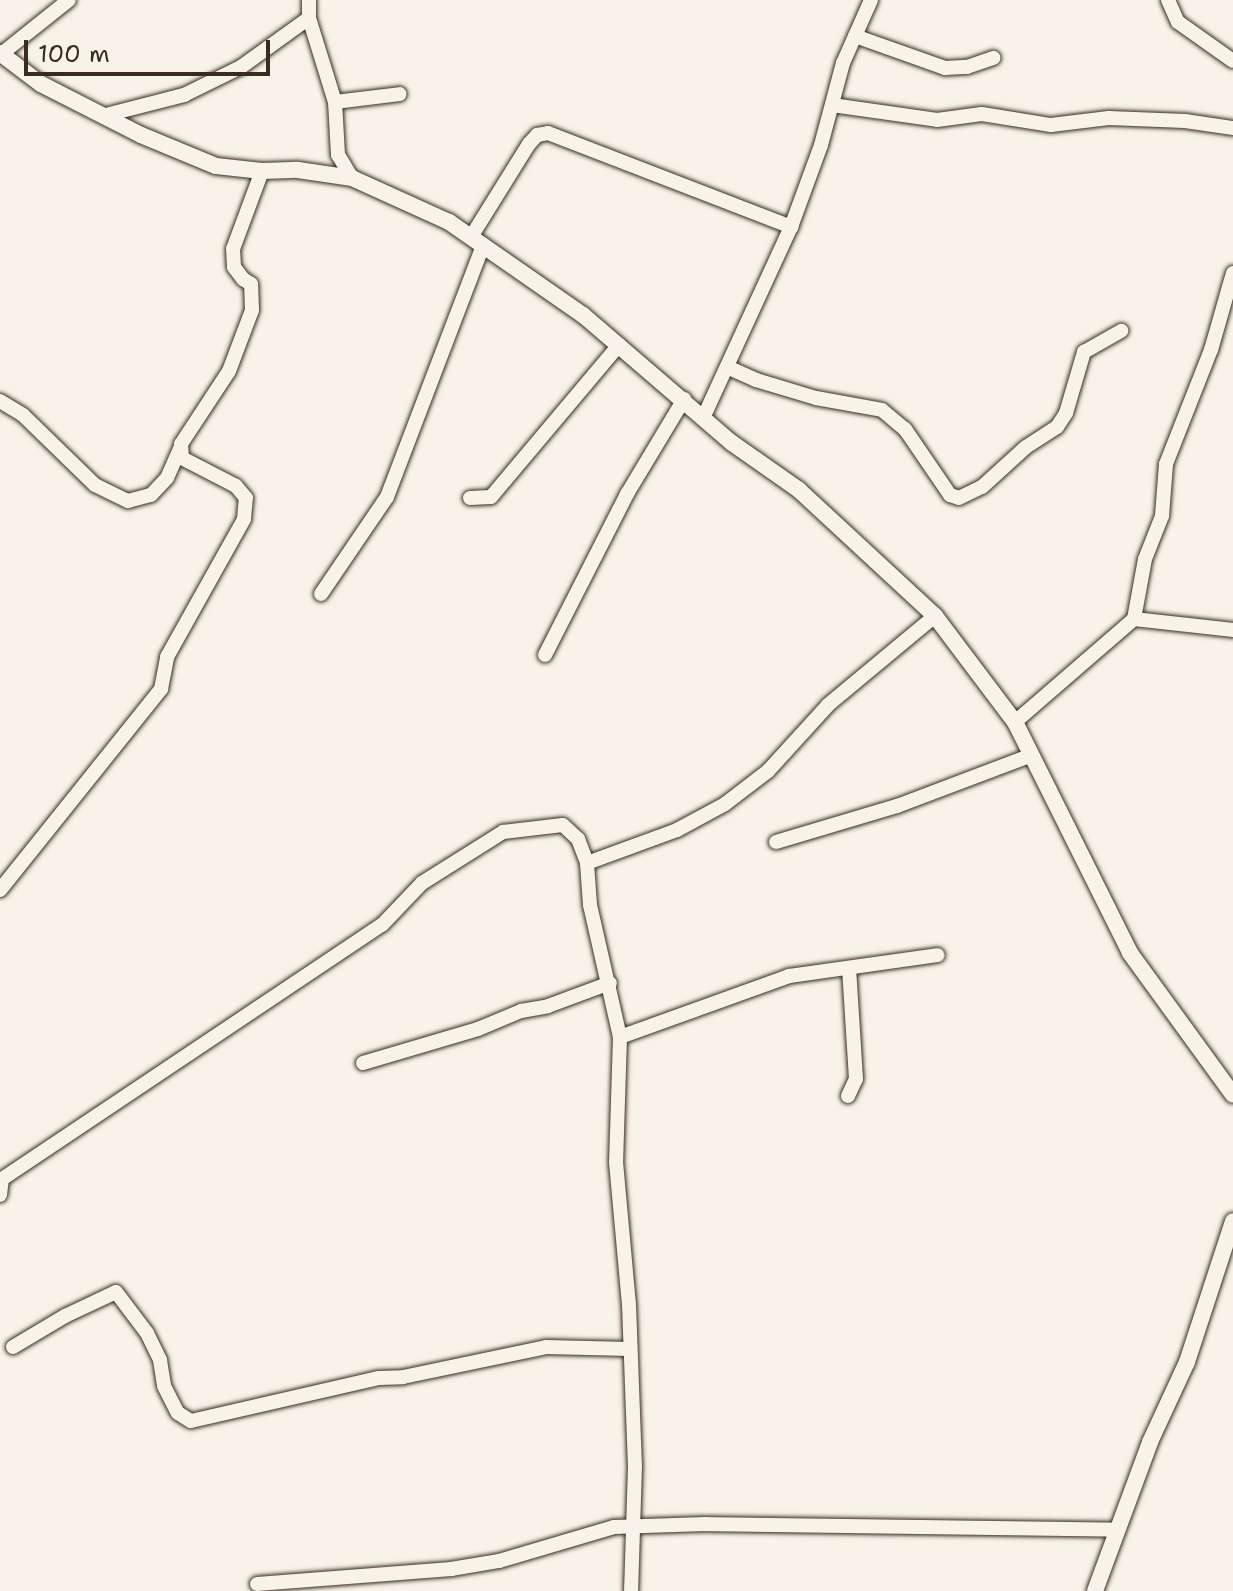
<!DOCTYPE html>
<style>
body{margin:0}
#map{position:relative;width:1233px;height:1591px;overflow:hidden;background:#f7f3e8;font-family:"Shantell Sans",sans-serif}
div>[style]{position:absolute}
.roads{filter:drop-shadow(0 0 2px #3b2a1e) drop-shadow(0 0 2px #3b2a1e)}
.minor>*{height:14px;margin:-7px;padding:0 7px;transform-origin:7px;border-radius:7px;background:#f7f3e8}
.tertiary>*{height:16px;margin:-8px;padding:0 8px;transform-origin:8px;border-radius:8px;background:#f7f3e8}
span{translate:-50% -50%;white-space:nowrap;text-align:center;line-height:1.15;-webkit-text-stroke:6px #f7f3e8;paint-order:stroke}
.scale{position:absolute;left:24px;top:40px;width:246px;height:36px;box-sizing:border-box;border:4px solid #3b2a1e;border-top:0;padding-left:10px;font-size:24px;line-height:28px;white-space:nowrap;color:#3b2a1e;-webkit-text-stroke:6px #f7f3e8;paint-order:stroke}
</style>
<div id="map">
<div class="roads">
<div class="minor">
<div style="left:309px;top:0;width:18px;rotate:90deg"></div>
<div style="left:309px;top:18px;width:88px;rotate:72.8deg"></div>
<div style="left:1168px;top:0;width:24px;rotate:66deg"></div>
<div style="left:1178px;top:22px;width:67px;rotate:35.3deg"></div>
<div style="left:855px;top:36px;width:96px;rotate:19.6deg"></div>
<div style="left:945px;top:68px;width:22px;rotate:-3deg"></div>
<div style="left:967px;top:67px;width:28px;rotate:-19deg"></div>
<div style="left:0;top:55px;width:88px;rotate:-38.6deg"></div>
<div style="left:832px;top:105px;width:106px;rotate:8.1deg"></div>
<div style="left:937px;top:120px;width:45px;rotate:-7.6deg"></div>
<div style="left:982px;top:114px;width:70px;rotate:9.1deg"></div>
<div style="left:1051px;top:125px;width:58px;rotate:-6.9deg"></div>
<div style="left:1109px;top:118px;width:76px;rotate:2.3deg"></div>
<div style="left:1185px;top:121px;width:49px;rotate:8.3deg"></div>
<div style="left:106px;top:115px;width:81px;rotate:-14.4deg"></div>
<div style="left:184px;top:95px;width:64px;rotate:-26.2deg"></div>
<div style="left:241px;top:67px;width:84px;rotate:-35.8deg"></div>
<div style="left:352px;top:178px;width:27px;rotate:-121deg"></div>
<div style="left:338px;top:155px;width:53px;rotate:-93.2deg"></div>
<div style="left:335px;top:102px;width:65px;rotate:-7deg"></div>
<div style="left:471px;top:237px;width:110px;rotate:-58.1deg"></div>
<div style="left:529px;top:144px;width:12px;rotate:-48deg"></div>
<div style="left:537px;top:135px;width:11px;rotate:-10deg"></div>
<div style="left:548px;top:133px;width:261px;rotate:21.1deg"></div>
<div style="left:727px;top:367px;width:32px;rotate:24deg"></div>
<div style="left:756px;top:380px;width:63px;rotate:16.7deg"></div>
<div style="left:816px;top:398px;width:67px;rotate:10.3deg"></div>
<div style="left:882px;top:410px;width:30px;rotate:40deg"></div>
<div style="left:905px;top:429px;width:80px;rotate:55.7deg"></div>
<div style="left:950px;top:495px;width:9px;rotate:18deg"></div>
<div style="left:959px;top:498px;width:25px;rotate:-26deg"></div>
<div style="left:982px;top:487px;width:59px;rotate:-42.3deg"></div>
<div style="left:1026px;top:447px;width:37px;rotate:-33deg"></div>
<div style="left:1057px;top:427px;width:17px;rotate:-57deg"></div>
<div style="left:1066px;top:413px;width:64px;rotate:-73.6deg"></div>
<div style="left:1084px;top:352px;width:43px;rotate:-29.6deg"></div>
<div style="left:0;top:401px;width:27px;rotate:31deg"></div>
<div style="left:23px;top:415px;width:100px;rotate:44.2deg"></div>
<div style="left:95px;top:485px;width:37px;rotate:26deg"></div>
<div style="left:128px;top:501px;width:24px;rotate:-15deg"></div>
<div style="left:151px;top:495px;width:23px;rotate:-47deg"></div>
<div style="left:167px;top:478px;width:34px;rotate:-66deg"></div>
<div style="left:704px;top:416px;width:208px;rotate:-65.3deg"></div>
<div style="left:791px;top:227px;width:87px;rotate:-69.9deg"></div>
<div style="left:821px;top:145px;width:85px;rotate:-75deg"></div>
<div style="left:843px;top:63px;width:69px;rotate:-66deg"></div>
<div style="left:470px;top:498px;width:21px;rotate:-3deg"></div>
<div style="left:491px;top:497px;width:199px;rotate:-49.9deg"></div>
<div style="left:321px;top:594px;width:117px;rotate:-55.8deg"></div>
<div style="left:387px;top:497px;width:270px;rotate:-69.1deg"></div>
<div style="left:1134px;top:619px;width:61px;rotate:-79.6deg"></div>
<div style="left:1145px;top:559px;width:46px;rotate:-68.4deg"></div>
<div style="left:1162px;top:516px;width:52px;rotate:-85.6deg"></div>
<div style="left:1166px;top:464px;width:123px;rotate:-68.5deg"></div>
<div style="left:1211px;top:350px;width:80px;rotate:-74.1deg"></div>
<div style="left:545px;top:655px;width:181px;rotate:-63deg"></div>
<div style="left:627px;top:494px;width:111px;rotate:-59deg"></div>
<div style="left:1015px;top:722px;width:157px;rotate:-40.9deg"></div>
<div style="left:1134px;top:619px;width:100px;rotate:6.3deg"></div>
<div style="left:776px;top:842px;width:126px;rotate:-16.6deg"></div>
<div style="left:897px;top:806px;width:144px;rotate:-20.7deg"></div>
<div style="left:587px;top:863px;width:42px;rotate:85.9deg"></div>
<div style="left:590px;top:905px;width:135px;rotate:77.2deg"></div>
<div style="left:620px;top:1037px;width:125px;rotate:91.8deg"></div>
<div style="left:616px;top:1162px;width:143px;rotate:84.8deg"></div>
<div style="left:629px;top:1304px;width:162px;rotate:87.9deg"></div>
<div style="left:635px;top:1466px;width:125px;rotate:91.8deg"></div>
<div style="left:0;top:890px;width:258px;rotate:-51.3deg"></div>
<div style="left:161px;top:689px;width:33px;rotate:-79deg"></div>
<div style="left:167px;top:657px;width:158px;rotate:-60.8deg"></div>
<div style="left:244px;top:519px;width:21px;rotate:-85deg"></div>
<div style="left:246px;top:498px;width:16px;rotate:-130deg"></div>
<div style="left:236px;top:486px;width:61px;rotate:-152.6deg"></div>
<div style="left:182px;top:458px;width:14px;rotate:-94deg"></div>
<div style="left:181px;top:444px;width:87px;rotate:-56.7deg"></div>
<div style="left:229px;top:371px;width:65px;rotate:-69.3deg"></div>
<div style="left:252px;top:310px;width:26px;rotate:-92deg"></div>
<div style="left:251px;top:284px;width:9px;rotate:-148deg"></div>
<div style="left:243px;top:279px;width:15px;rotate:-127deg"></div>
<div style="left:234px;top:267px;width:18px;rotate:-93deg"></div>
<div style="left:233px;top:249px;width:83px;rotate:-69.6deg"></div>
<div style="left:620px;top:1037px;width:180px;rotate:-19.8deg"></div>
<div style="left:789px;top:976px;width:150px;rotate:-8deg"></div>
<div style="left:363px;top:1063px;width:120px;rotate:-16.5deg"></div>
<div style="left:478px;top:1029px;width:47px;rotate:-22.7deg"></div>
<div style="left:521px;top:1011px;width:27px;rotate:-10deg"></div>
<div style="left:548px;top:1006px;width:66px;rotate:-20.4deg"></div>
<div style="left:848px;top:1096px;width:19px;rotate:-65deg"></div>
<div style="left:856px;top:1079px;width:110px;rotate:-93.6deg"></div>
<div style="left:0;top:1195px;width:16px;rotate:-83deg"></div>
<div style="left:2px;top:1179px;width:457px;rotate:-33.8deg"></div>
<div style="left:382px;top:925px;width:58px;rotate:-46.4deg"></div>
<div style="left:422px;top:883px;width:96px;rotate:-32.2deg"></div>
<div style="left:503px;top:832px;width:60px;rotate:-6.7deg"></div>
<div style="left:563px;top:825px;width:21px;rotate:43deg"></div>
<div style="left:578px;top:839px;width:26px;rotate:69deg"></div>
<div style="left:587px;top:863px;width:96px;rotate:-20.1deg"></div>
<div style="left:677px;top:830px;width:55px;rotate:-28.4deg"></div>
<div style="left:725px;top:804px;width:54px;rotate:-37.5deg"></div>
<div style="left:768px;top:771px;width:89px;rotate:-47.7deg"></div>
<div style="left:828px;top:705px;width:139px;rotate:-39.8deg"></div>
<div style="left:13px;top:1347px;width:61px;rotate:-30.8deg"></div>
<div style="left:65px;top:1316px;width:56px;rotate:-25.2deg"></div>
<div style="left:116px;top:1292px;width:51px;rotate:52.9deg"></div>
<div style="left:147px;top:1333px;width:30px;rotate:64deg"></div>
<div style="left:160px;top:1360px;width:26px;rotate:81deg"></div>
<div style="left:164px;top:1386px;width:30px;rotate:63deg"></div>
<div style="left:178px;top:1413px;width:15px;rotate:32deg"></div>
<div style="left:191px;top:1421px;width:193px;rotate:-12.9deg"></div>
<div style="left:379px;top:1378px;width:24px;rotate:-2deg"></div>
<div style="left:403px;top:1377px;width:146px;rotate:-11.8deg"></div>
<div style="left:546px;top:1347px;width:84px;rotate:1.4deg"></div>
<div style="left:257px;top:1584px;width:195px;rotate:-4.4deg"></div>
<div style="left:451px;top:1569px;width:49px;rotate:-9.5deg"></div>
<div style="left:499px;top:1561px;width:120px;rotate:-16.5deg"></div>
<div style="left:614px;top:1527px;width:91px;rotate:-1.9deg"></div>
<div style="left:705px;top:1524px;width:411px;rotate:0.8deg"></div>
</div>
<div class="tertiary">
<div style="left:0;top:53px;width:51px;rotate:37.1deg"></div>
<div style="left:41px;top:84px;width:112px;rotate:27deg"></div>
<div style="left:141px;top:135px;width:81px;rotate:22.5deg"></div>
<div style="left:216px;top:166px;width:46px;rotate:6.2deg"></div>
<div style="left:262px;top:171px;width:36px;rotate:-2deg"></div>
<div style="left:298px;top:170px;width:55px;rotate:8.4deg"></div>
<div style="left:352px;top:178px;width:107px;rotate:24.4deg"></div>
<div style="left:449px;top:222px;width:163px;rotate:34.8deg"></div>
<div style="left:583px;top:315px;width:196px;rotate:40.7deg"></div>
<div style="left:732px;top:443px;width:82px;rotate:35deg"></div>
<div style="left:799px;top:490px;width:185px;rotate:42.8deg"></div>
<div style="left:935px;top:616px;width:133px;rotate:53deg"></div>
<div style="left:1015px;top:722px;width:258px;rotate:63.5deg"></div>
<div style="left:1130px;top:953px;width:175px;rotate:54deg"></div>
<div style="left:1095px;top:1591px;width:159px;rotate:-69.7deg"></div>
<div style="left:1150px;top:1442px;width:88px;rotate:-65.2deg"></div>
<div style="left:1187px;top:1362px;width:148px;rotate:-71.9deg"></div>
</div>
</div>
<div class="scale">100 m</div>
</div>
